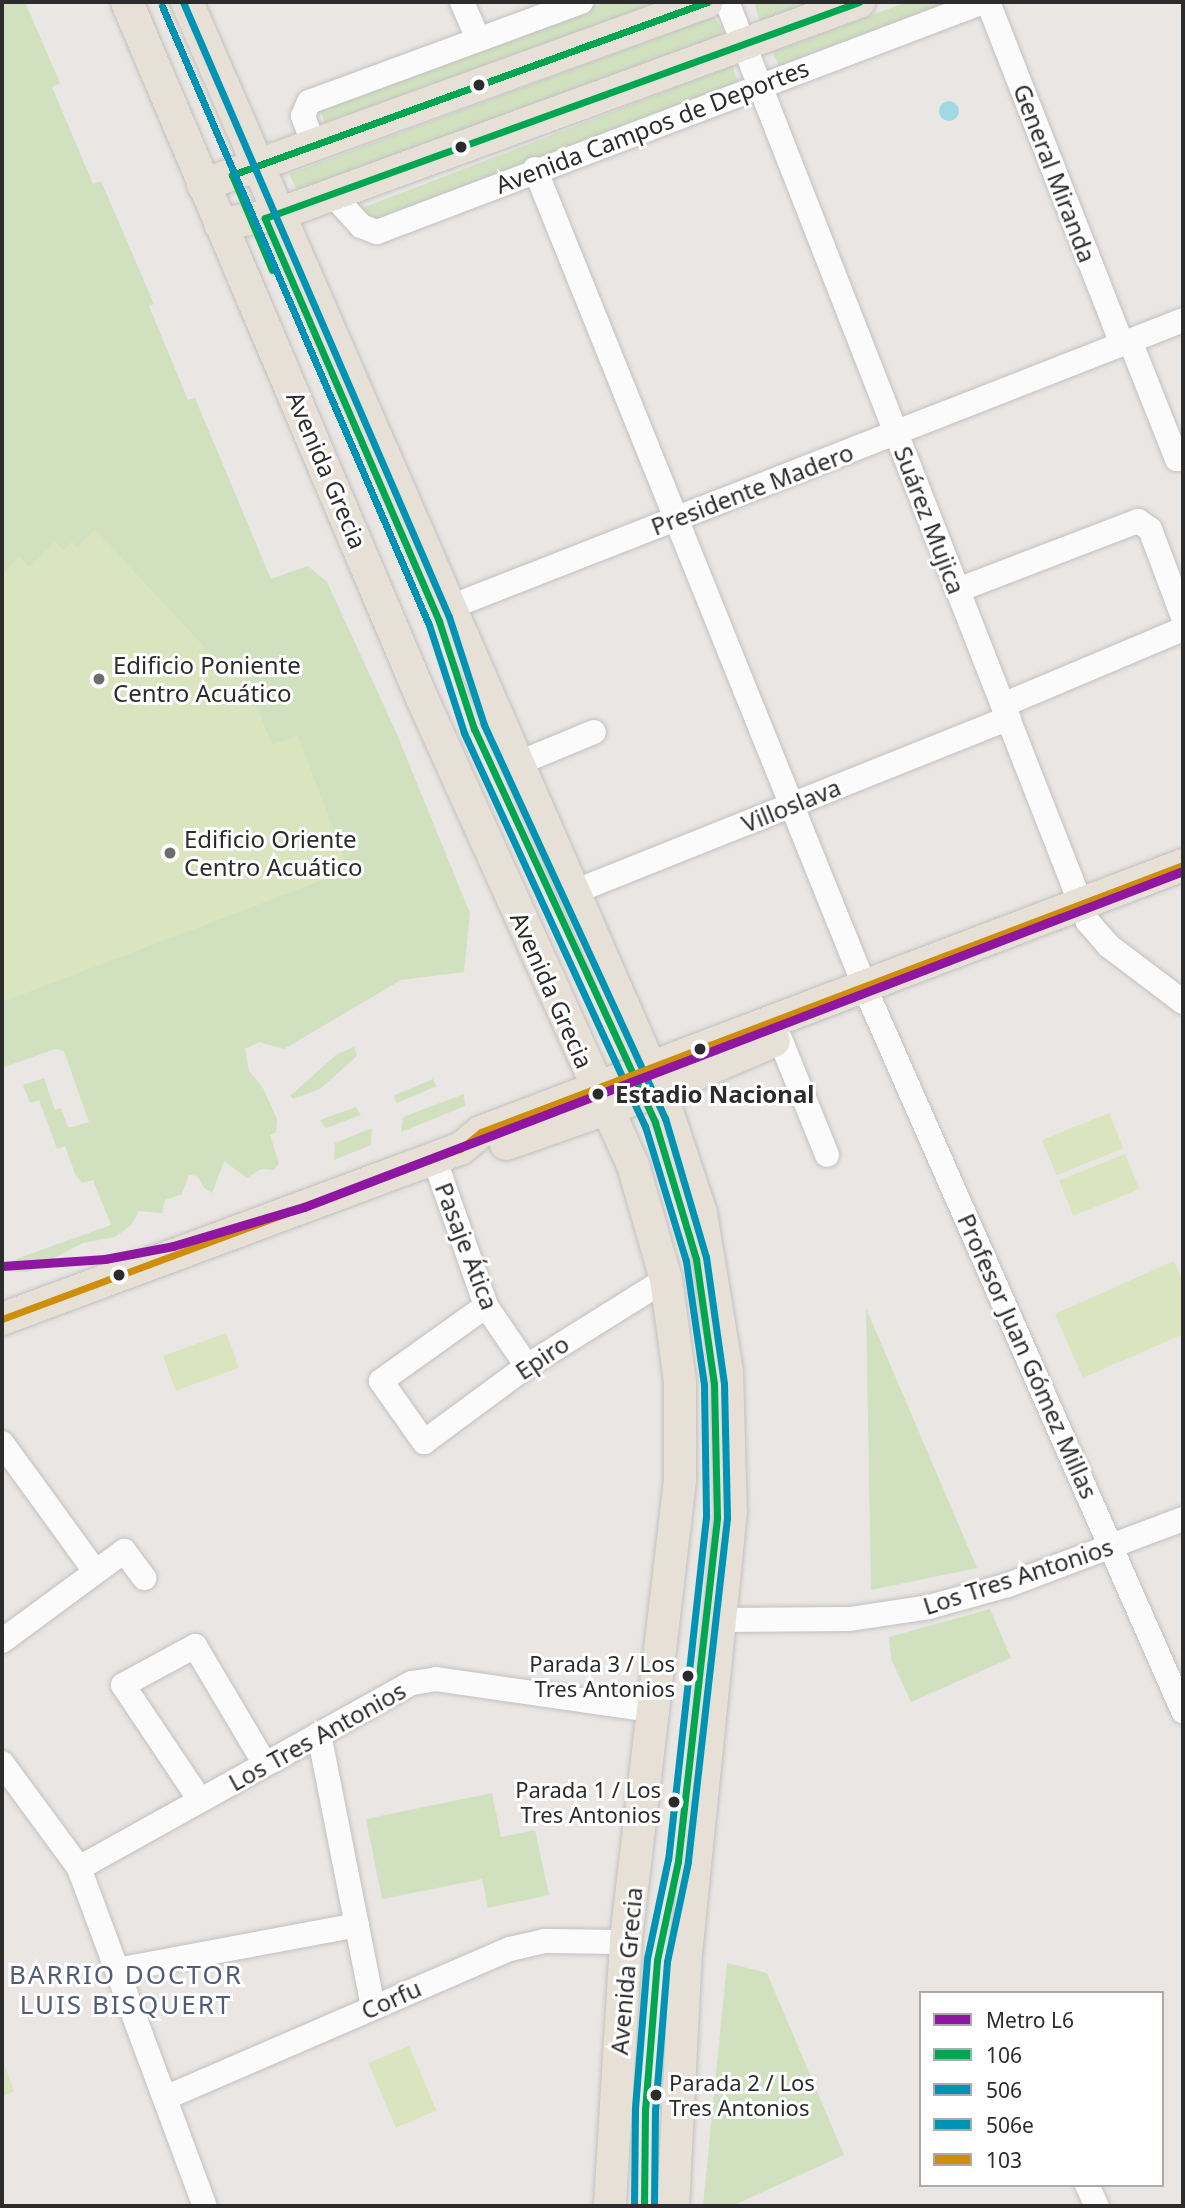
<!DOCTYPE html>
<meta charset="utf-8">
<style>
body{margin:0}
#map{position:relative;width:1185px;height:2208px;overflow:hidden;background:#e9e6e3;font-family:"Noto Sans",sans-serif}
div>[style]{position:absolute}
.green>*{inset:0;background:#d1e1c0;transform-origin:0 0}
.pitch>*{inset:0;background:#dae4be;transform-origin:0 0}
.water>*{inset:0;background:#9fd9e3}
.round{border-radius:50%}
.roads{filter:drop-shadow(0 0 2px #c2c1c1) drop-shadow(0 0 2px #c2c1c1)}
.minor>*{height:24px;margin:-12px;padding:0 12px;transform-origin:12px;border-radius:12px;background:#fcfbfb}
.major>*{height:32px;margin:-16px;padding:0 16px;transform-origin:16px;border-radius:16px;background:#e6e0d6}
.bus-1>*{height:7px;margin:-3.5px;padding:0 3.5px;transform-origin:3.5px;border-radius:3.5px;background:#00a651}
.bus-2>*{height:7px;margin:-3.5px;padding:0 3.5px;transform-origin:3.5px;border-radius:3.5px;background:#0093b3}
.bus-3>*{height:7px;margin:-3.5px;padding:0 3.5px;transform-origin:3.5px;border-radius:3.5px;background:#0093b3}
.bus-4>*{height:7px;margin:-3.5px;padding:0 3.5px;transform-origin:3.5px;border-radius:3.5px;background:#ce8e09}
.metro-1>*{height:9px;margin:-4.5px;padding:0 4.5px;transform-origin:4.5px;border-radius:4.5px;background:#8e16a1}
.dots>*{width:19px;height:19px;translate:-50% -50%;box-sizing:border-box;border:4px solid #fff;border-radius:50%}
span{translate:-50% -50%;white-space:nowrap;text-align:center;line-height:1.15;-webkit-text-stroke:6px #fff;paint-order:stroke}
.bus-label{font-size:22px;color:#2c2c2c}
.right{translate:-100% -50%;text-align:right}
.left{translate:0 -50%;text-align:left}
.street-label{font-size:24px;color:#2c2c2c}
.poi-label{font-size:24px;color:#2c2c2c}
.stop-label{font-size:24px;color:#2c2c2c;font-weight:700}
.neighbourhood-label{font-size:26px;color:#515c79;letter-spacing:2px}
.frame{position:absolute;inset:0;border:4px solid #2c2c2c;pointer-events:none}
.legend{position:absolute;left:919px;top:1991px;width:245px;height:196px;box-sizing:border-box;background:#fff;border:2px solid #ababab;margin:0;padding:9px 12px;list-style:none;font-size:21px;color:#2c2c2c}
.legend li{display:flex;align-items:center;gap:14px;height:35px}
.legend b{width:35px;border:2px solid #ababab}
</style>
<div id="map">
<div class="green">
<div style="clip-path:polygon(2px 2px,25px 2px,60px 83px,52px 87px,93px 184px,101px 181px,154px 304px,149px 306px,188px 400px,195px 398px,271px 579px,308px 566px,327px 582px,396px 732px,470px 913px,464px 972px,401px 980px,284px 1049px,259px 1042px,245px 1049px,249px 1071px,263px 1088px,277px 1119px,276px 1132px,270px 1135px,279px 1163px,274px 1170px,261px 1169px,247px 1178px,224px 1161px,212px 1193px,204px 1188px,197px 1176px,189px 1175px,182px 1194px,165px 1200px,162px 1213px,139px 1211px,131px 1225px,115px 1237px,83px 1243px,27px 1272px,2px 1271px,2px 1264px,111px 1225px,93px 1180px,82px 1183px,75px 1174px,65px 1146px,57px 1149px,39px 1100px,30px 1103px,23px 1085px,44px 1078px,55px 1110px,61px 1108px,68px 1128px,89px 1122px,64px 1051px,55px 1049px,2px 1068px)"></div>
<div style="clip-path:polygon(606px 2px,659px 2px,324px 123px,320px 107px)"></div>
<div style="clip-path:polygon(754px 2px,815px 2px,760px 22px)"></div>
<div style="clip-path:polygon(907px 2px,963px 2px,780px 69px,773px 52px)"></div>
<div style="clip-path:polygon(714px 17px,723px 30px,721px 35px,297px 190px,289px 174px)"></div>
<div style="left:732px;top:66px;width:19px;height:396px;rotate:69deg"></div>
<div style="clip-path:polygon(354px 1047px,357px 1056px,320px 1089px,293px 1099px,290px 1096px,337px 1054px)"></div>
<div style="left:433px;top:1079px;width:8px;height:43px;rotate:67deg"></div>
<div style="clip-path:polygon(464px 1094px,465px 1106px,401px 1132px,403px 1117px)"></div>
<div style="clip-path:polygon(356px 1107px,361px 1115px,326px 1128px,320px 1120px)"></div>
<div style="clip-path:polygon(372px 1128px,371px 1145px,334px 1160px,335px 1143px)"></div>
<div style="clip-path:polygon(866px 1308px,977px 1568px,871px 1590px)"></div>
<div style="clip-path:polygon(990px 1609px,1011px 1658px,911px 1702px,891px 1659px,889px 1637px)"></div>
<div style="clip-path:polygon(492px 1793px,501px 1837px,535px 1830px,549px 1895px,488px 1908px,482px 1879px,382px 1899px,366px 1819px)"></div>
<div style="clip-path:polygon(727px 1963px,767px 1973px,844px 2155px,732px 2206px,703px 2206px)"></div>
</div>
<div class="pitch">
<div style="clip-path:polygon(95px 530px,213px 656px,242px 669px,272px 745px,298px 736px,349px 870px,2px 1002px,2px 574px,19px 557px,29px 567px,55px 542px,63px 550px,72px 542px,77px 547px)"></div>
<div style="left:1109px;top:1113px;width:38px;height:72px;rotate:68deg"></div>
<div style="left:1125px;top:1154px;width:38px;height:71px;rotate:68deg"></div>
<div style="clip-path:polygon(1174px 1261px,1183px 1282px,1183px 1334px,1083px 1378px,1055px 1314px)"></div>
<div style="left:226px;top:1333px;width:37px;height:67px;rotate:70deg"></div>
<div style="left:409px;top:2046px;width:70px;height:44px;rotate:67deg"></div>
<div style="clip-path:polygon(2px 2058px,14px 2091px,2px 2097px)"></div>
</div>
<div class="water">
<div class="round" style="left:939px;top:101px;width:20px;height:20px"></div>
</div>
<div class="roads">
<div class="minor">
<div style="left:462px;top:2px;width:40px;rotate:66.6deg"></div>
<div style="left:727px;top:2px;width:988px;rotate:68.58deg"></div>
<div style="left:1088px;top:922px;width:32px;rotate:49deg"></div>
<div style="left:1109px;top:946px;width:93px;rotate:37.1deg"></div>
<div style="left:988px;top:2px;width:367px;rotate:68.6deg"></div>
<div style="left:314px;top:146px;width:32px;rotate:-110deg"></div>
<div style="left:303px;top:116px;width:15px;rotate:-67deg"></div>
<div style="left:309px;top:102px;width:290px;rotate:-20.2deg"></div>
<div style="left:535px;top:169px;width:898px;rotate:68.03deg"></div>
<div style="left:871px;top:1002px;width:775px;rotate:66.25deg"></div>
<div style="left:333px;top:195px;width:42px;rotate:47.9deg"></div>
<div style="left:361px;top:226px;width:17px;rotate:21deg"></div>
<div style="left:377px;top:232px;width:648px;rotate:-20.78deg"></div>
<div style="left:1130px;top:341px;width:127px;rotate:68.3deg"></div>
<div style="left:1177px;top:459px;width:7px;rotate:-27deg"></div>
<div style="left:958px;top:590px;width:193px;rotate:-21deg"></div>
<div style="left:1138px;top:521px;width:14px;rotate:34deg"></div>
<div style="left:1150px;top:529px;width:94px;rotate:69.4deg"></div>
<div style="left:453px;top:606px;width:784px;rotate:-21.39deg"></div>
<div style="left:1003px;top:705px;width:195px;rotate:-22.9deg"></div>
<div style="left:519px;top:763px;width:81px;rotate:-22.5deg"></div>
<div style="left:574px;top:892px;width:468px;rotate:-21.8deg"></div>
<div style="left:780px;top:1039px;width:125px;rotate:67.9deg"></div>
<div style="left:434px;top:1158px;width:157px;rotate:70.6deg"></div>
<div style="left:486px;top:1306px;width:73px;rotate:55.7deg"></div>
<div style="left:486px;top:1306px;width:129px;rotate:144.5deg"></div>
<div style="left:381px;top:1381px;width:75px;rotate:54.8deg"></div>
<div style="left:424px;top:1442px;width:128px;rotate:-36.4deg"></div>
<div style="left:527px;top:1366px;width:164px;rotate:-32deg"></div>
<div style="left:2px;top:1443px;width:158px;rotate:54deg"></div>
<div style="left:724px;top:1620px;width:126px;rotate:-0.5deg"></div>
<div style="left:850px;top:1619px;width:80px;rotate:-8.6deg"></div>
<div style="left:929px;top:1607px;width:82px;rotate:-15.6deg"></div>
<div style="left:1008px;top:1585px;width:187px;rotate:-20.7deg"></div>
<div style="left:2px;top:1641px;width:152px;rotate:-36.4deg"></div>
<div style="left:124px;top:1551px;width:34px;rotate:53deg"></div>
<div style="left:319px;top:1734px;width:278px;rotate:78.8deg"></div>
<div style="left:2px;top:1763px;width:130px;rotate:53.7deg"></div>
<div style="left:79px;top:1868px;width:361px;rotate:69.6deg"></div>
<div style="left:200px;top:1800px;width:138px;rotate:-123.8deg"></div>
<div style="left:123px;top:1685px;width:82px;rotate:-28.4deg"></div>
<div style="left:195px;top:1646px;width:137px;rotate:59.3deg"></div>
<div style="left:79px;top:1868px;width:381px;rotate:-29.1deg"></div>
<div style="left:412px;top:1683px;width:24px;rotate:-9deg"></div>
<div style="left:436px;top:1679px;width:223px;rotate:8.2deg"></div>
<div style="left:117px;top:1970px;width:244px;rotate:-10.6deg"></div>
<div style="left:165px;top:2098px;width:376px;rotate:-23.4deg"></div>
<div style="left:510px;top:1949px;width:35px;rotate:-13deg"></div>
<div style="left:544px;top:1941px;width:82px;rotate:0.7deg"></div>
<div style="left:1087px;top:2185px;width:23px;rotate:65deg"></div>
</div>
<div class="major">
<div style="left:127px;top:2px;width:754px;rotate:67.04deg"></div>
<div style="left:421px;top:696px;width:515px;rotate:65.68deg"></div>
<div style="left:633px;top:1165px;width:119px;rotate:73.9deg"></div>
<div style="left:666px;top:1279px;width:103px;rotate:82.2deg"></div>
<div style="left:680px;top:1381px;width:99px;rotate:90deg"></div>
<div style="left:680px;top:1480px;width:465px;rotate:96.7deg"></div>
<div style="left:626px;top:1942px;width:264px;rotate:93.5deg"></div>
<div style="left:187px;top:2px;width:1186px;rotate:66.5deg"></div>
<div style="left:660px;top:1090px;width:130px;rotate:71.6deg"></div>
<div style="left:701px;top:1213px;width:161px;rotate:80.7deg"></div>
<div style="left:727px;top:1372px;width:139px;rotate:88.4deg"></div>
<div style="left:731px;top:1511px;width:442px;rotate:95.8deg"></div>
<div style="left:686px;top:1951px;width:255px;rotate:92.9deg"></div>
<div style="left:203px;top:185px;width:536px;rotate:-19.96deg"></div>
<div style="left:220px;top:224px;width:60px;rotate:-9.6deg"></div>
<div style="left:279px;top:214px;width:618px;rotate:-20.08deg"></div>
<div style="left:506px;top:1144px;width:163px;rotate:-19.3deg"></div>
<div style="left:660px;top:1090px;width:124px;rotate:-23.3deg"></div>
<div style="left:2px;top:1319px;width:489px;rotate:-20.4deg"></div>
<div style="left:460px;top:1149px;width:27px;rotate:-39deg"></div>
<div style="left:481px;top:1132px;width:751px;rotate:-20.82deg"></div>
</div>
</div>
<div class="bus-1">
<div style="left:272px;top:270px;width:103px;rotate:-112.8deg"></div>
<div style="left:232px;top:175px;width:506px;rotate:-20.01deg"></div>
<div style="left:644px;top:2206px;width:96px;rotate:-89.4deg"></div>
<div style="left:645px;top:2110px;width:150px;rotate:-85.4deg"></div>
<div style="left:657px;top:1960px;width:101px;rotate:-78deg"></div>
<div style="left:678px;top:1861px;width:346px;rotate:-83.5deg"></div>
<div style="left:717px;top:1517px;width:133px;rotate:-91.3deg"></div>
<div style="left:714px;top:1384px;width:126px;rotate:-98.2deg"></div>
<div style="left:696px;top:1259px;width:143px;rotate:-106.7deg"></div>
<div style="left:655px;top:1122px;width:433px;rotate:-114.7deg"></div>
<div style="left:474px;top:729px;width:114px;rotate:-108deg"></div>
<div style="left:439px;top:621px;width:439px;rotate:-113.4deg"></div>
<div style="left:265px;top:218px;width:632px;rotate:-19.98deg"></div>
</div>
<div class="bus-2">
<div style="left:162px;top:6px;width:674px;rotate:66.67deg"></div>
<div style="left:429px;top:625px;width:114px;rotate:72deg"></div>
<div style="left:464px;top:733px;width:433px;rotate:65.3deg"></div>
<div style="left:645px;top:1126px;width:141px;rotate:73.1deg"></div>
<div style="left:686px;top:1261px;width:125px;rotate:81.7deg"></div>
<div style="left:704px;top:1385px;width:132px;rotate:89.1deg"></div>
<div style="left:706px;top:1517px;width:344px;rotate:96.3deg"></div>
<div style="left:668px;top:1859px;width:102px;rotate:101.9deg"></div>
<div style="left:647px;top:1959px;width:150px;rotate:94.6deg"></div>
<div style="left:635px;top:2109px;width:97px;rotate:90.6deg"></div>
</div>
<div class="bus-3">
<div style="left:183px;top:2px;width:670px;rotate:66.61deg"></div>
<div style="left:449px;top:617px;width:114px;rotate:72deg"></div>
<div style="left:484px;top:725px;width:433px;rotate:65.3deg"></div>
<div style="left:665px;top:1118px;width:145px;rotate:73.6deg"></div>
<div style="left:706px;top:1257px;width:128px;rotate:81.9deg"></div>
<div style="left:724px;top:1384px;width:134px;rotate:88.7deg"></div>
<div style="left:727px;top:1518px;width:346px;rotate:96.5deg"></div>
<div style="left:688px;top:1862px;width:102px;rotate:101.9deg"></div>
<div style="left:667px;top:1962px;width:148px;rotate:94.6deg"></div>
<div style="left:655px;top:2110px;width:96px;rotate:90.6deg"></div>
</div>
<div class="bus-4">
<div style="left:2px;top:1319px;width:489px;rotate:-20.4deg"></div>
<div style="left:460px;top:1149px;width:27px;rotate:-39deg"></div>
<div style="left:481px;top:1132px;width:751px;rotate:-20.82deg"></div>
</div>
<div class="metro-1">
<div style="left:2px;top:1266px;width:103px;rotate:-3.9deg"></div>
<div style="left:105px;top:1259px;width:69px;rotate:-10.8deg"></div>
<div style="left:173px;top:1246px;width:137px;rotate:-16.6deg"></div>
<div style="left:304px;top:1207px;width:941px;rotate:-20.92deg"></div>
</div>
<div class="dots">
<div style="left:479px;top:85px;background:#2c2c2c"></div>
<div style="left:461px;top:147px;background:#2c2c2c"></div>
<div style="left:99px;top:679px;background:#6e6d6c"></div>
<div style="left:170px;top:853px;background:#6e6d6c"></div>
<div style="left:700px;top:1049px;background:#2c2c2c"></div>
<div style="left:598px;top:1094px;background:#2c2c2c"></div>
<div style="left:119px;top:1275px;background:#2c2c2c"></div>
<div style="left:688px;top:1676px;background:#2c2c2c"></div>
<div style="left:674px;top:1802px;background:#2c2c2c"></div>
<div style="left:656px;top:2095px;background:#2c2c2c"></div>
</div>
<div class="bus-label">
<span class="right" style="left:675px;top:1676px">Parada 3 / Los<br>Tres Antonios</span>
<span class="right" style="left:661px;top:1802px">Parada 1 / Los<br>Tres Antonios</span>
<span class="left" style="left:669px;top:2095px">Parada 2 / Los<br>Tres Antonios</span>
</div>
<div class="street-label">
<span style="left:652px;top:126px;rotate:-21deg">Avenida Campos de Deportes</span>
<span style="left:1055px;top:173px;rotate:69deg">General Miranda</span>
<span style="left:327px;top:470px;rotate:67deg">Avenida Grecia</span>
<span style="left:752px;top:489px;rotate:-21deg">Presidente Madero</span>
<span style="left:930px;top:520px;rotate:69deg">Suárez Mujica</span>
<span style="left:791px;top:805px;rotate:-22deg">Villoslava</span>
<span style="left:552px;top:990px;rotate:66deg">Avenida Grecia</span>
<span style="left:467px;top:1246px;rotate:69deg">Pasaje Ática</span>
<span style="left:1028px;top:1356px;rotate:66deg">Profesor Juan Gómez Millas</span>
<span style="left:542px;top:1357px;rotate:-34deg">Epiro</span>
<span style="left:1018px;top:1576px;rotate:-18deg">Los Tres Antonios</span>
<span style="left:317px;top:1736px;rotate:-29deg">Los Tres Antonios</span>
<span style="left:626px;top:1971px;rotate:-85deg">Avenida Grecia</span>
<span style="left:391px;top:1999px;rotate:-24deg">Corfu</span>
</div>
<div class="poi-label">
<span class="left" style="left:113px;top:679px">Edificio Poniente<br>Centro Acuático</span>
<span class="left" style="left:184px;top:853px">Edificio Oriente<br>Centro Acuático</span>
</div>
<div class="stop-label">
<span class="left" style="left:615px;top:1094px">Estadio Nacional</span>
</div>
<div class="neighbourhood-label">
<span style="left:126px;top:1990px">BARRIO DOCTOR<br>LUIS BISQUERT</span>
</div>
<div class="frame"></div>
<ul class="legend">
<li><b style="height:9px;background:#8e16a1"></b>Metro L6</li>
<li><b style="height:9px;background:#00a651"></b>106</li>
<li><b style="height:9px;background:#0093b3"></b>506</li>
<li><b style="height:9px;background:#0093b3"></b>506e</li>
<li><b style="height:9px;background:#ce8e09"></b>103</li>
</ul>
</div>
